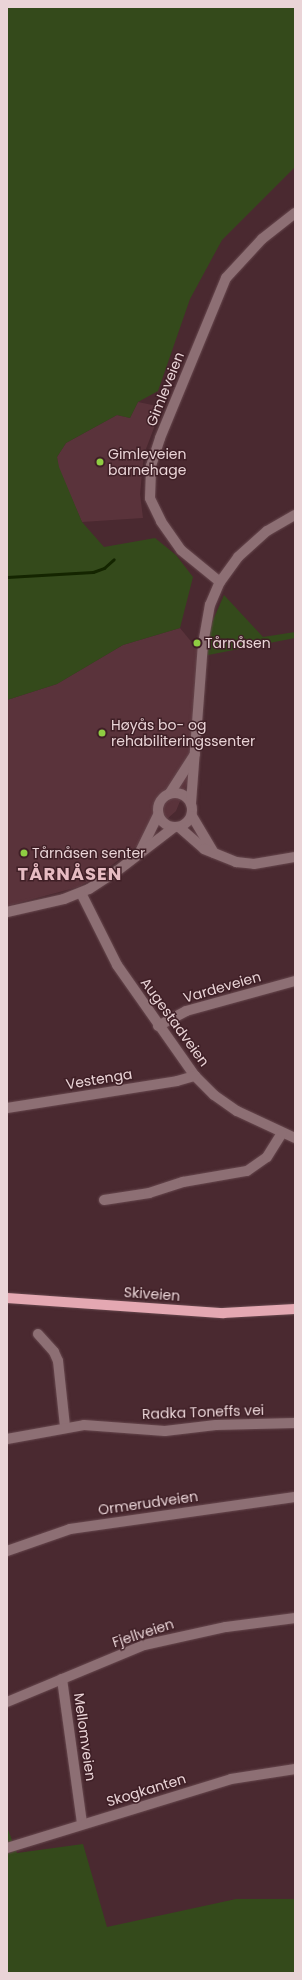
<!DOCTYPE html>
<meta charset="utf-8">
<style>
body{margin:0}
#map{position:relative;width:302px;height:1980px;overflow:hidden;background:#4a2930;font-family:Poppins,sans-serif}
div>[style]{position:absolute}
.built>*{inset:0;background:#5a333b}
.green>*{inset:0;background:#344a1b}
.stream>*{height:3px;margin:-1.5px;padding:0 1.5px;transform-origin:1.5px;border-radius:1.5px;background:#142500}
.roads{filter:drop-shadow(0 0 1px #67484e) drop-shadow(0 0 1px #67484e)}
.minor>*{height:10px;margin:-5px;padding:0 5px;transform-origin:5px;border-radius:5px;background:#8d6f74}
.minor>.ring{margin:-5px;padding:0;box-sizing:content-box;background:none;border:10px solid #8d6f74;border-radius:50%}
.major>*{height:10px;margin:-5px;padding:0 5px;transform-origin:5px;border-radius:5px;background:#e4a8b2}
.dots>*{width:11px;height:11px;translate:-50% -50%;box-sizing:border-box;border:2px solid #3f1f26;border-radius:50%}
span{translate:-50% -50%;white-space:nowrap;text-align:center;line-height:1.15;-webkit-text-stroke:3px #3f1f26;paint-order:stroke}
.street-label{font-size:14px;color:#ead4d7}
.poi-label{font-size:14px;color:#ead4d7}
.left{translate:0 -50%;text-align:left}
.district-label{font-size:18px;color:#e7bcc3;font-weight:700;letter-spacing:1px}
.frame{position:absolute;inset:0;border:8px solid #ead4d7;pointer-events:none}
</style>
<div id="map">
<div class="built">
<div style="clip-path:polygon(138px 402px,162px 407px,144px 454px,140px 494px,143px 518px,82px 522px,58px 467px,57px 457px,66px 443px,117px 415px,130px 418px)"></div>
<div style="clip-path:polygon(180px 628px,203px 656px,194px 767px,176px 811px,138px 845px,95px 878px,78px 887px,7px 906px,7px 700px,57px 684px,123px 645px)"></div>
</div>
<div class="green">
<div style="clip-path:polygon(7px 7px,295px 7px,295px 167px,222px 240px,190px 299px,158px 391px,138px 402px,130px 418px,117px 415px,66px 443px,57px 457px,59px 467px,82px 522px,104px 547px,155px 538px,176px 555px,193px 577px,180px 628px,123px 645px,57px 684px,7px 700px)"></div>
<div style="clip-path:polygon(224px 595px,263px 637px,295px 632px,295px 638px,203px 656px,210px 627px)"></div>
<div style="clip-path:polygon(7px 1827px,17px 1853px,83px 1844px,107px 1927px,236px 1899px,295px 1899px,295px 1973px,7px 1973px)"></div>
</div>
<div class="stream">
<div style="left:7px;top:577px;width:86px;rotate:-3.3deg"></div>
<div style="left:93px;top:572px;width:12px;rotate:-20deg"></div>
<div style="left:104px;top:568px;width:13px;rotate:-42deg"></div>
</div>
<div class="roads">
<div class="minor">
<div style="left:220px;top:582px;width:50px;rotate:-140.6deg"></div>
<div style="left:181px;top:550px;width:35px;rotate:-125deg"></div>
<div style="left:161px;top:521px;width:25px;rotate:-116deg"></div>
<div style="left:150px;top:498px;width:32px;rotate:-88deg"></div>
<div style="left:151px;top:466px;width:29px;rotate:-72deg"></div>
<div style="left:160px;top:438px;width:173px;rotate:-67.6deg"></div>
<div style="left:226px;top:278px;width:53px;rotate:-47.3deg"></div>
<div style="left:262px;top:239px;width:42px;rotate:-38.2deg"></div>
<div class="ring" style="left:158px;top:793px;width:24px;height:24px"></div>
<div style="left:170px;top:793px;width:46px;rotate:-57.3deg"></div>
<div style="left:191px;top:803px;width:159px;rotate:-85.7deg"></div>
<div style="left:203px;top:644px;width:40px;rotate:-80deg"></div>
<div style="left:210px;top:605px;width:25px;rotate:-67deg"></div>
<div style="left:220px;top:582px;width:31px;rotate:-54deg"></div>
<div style="left:238px;top:557px;width:39px;rotate:-42deg"></div>
<div style="left:267px;top:531px;width:32px;rotate:-30deg"></div>
<div style="left:192px;top:816px;width:43px;rotate:59.3deg"></div>
<div style="left:179px;top:827px;width:33px;rotate:41deg"></div>
<div style="left:204px;top:849px;width:35px;rotate:22deg"></div>
<div style="left:236px;top:862px;width:18px;rotate:6deg"></div>
<div style="left:254px;top:864px;width:42px;rotate:-9.7deg"></div>
<div style="left:140px;top:852px;width:41px;rotate:-64.1deg"></div>
<div style="left:81px;top:893px;width:80px;rotate:63.4deg"></div>
<div style="left:117px;top:965px;width:136px;rotate:54.9deg"></div>
<div style="left:195px;top:1076px;width:27px;rotate:45deg"></div>
<div style="left:214px;top:1095px;width:28px;rotate:35deg"></div>
<div style="left:237px;top:1111px;width:64px;rotate:25deg"></div>
<div style="left:7px;top:912px;width:58px;rotate:-12.8deg"></div>
<div style="left:64px;top:899px;width:27px;rotate:-22deg"></div>
<div style="left:89px;top:889px;width:33px;rotate:-33deg"></div>
<div style="left:117px;top:871px;width:71px;rotate:-37.5deg"></div>
<div style="left:158px;top:1026px;width:32px;rotate:-28deg"></div>
<div style="left:186px;top:1011px;width:113px;rotate:-15.4deg"></div>
<div style="left:7px;top:1108px;width:172px;rotate:-9deg"></div>
<div style="left:177px;top:1081px;width:19px;rotate:-16deg"></div>
<div style="left:104px;top:1200px;width:46px;rotate:-8.8deg"></div>
<div style="left:149px;top:1193px;width:36px;rotate:-18deg"></div>
<div style="left:183px;top:1182px;width:65px;rotate:-9.8deg"></div>
<div style="left:247px;top:1171px;width:24px;rotate:-35deg"></div>
<div style="left:267px;top:1157px;width:28px;rotate:-58deg"></div>
<div style="left:38px;top:1334px;width:24px;rotate:48deg"></div>
<div style="left:54px;top:1352px;width:10px;rotate:66deg"></div>
<div style="left:58px;top:1361px;width:66px;rotate:83.9deg"></div>
<div style="left:7px;top:1439px;width:78px;rotate:-10.3deg"></div>
<div style="left:84px;top:1425px;width:81px;rotate:4.2deg"></div>
<div style="left:165px;top:1431px;width:51px;rotate:-6.7deg"></div>
<div style="left:216px;top:1425px;width:79px;rotate:-1.5deg"></div>
<div style="left:7px;top:1551px;width:67px;rotate:-19.2deg"></div>
<div style="left:70px;top:1529px;width:227px;rotate:-8.1deg"></div>
<div style="left:62px;top:1679px;width:145px;rotate:82.1deg"></div>
<div style="left:7px;top:1702px;width:148px;rotate:-22.6deg"></div>
<div style="left:144px;top:1645px;width:84px;rotate:-12.4deg"></div>
<div style="left:226px;top:1627px;width:70px;rotate:-7.4deg"></div>
<div style="left:7px;top:1848px;width:234px;rotate:-17.1deg"></div>
<div style="left:231px;top:1779px;width:65px;rotate:-8.9deg"></div>
</div>
<div class="major">
<div style="left:7px;top:1298px;width:217px;rotate:4deg"></div>
<div style="left:223px;top:1313px;width:72px;rotate:-3.2deg"></div>
</div>
</div>
<div class="dots">
<div style="left:100px;top:462px;background:#8fcd42"></div>
<div style="left:197px;top:643px;background:#8fcd42"></div>
<div style="left:102px;top:733px;background:#8fcd42"></div>
<div style="left:24px;top:853px;background:#8fcd42"></div>
</div>
<div class="street-label">
<span style="left:165px;top:389px;rotate:-68deg">Gimleveien</span>
<span style="left:222px;top:987px;rotate:-16deg">Vardeveien</span>
<span style="left:175px;top:1022px;rotate:54deg">Augestadveien</span>
<span style="left:99px;top:1079px;rotate:-9deg">Vestenga</span>
<span style="left:152px;top:1294px;rotate:4deg">Skiveien</span>
<span style="left:203px;top:1412px;rotate:-2deg">Radka Toneffs vei</span>
<span style="left:148px;top:1503px;rotate:-8deg">Ormerudveien</span>
<span style="left:143px;top:1633px;rotate:-18deg">Fjellveien</span>
<span style="left:85px;top:1737px;rotate:82deg">Mellomveien</span>
<span style="left:146px;top:1790px;rotate:-17deg">Skogkanten</span>
</div>
<div class="poi-label">
<span class="left" style="left:108px;top:462px">Gimleveien<br>barnehage</span>
<span class="left" style="left:205px;top:643px">Tårnåsen</span>
<span class="left" style="left:111px;top:733px">Høyås bo- og<br>rehabiliteringssenter</span>
<span class="left" style="left:32px;top:853px">Tårnåsen senter</span>
</div>
<div class="district-label">
<span style="left:70px;top:874px">TÅRNÅSEN</span>
</div>
<div class="frame"></div>
</div>
